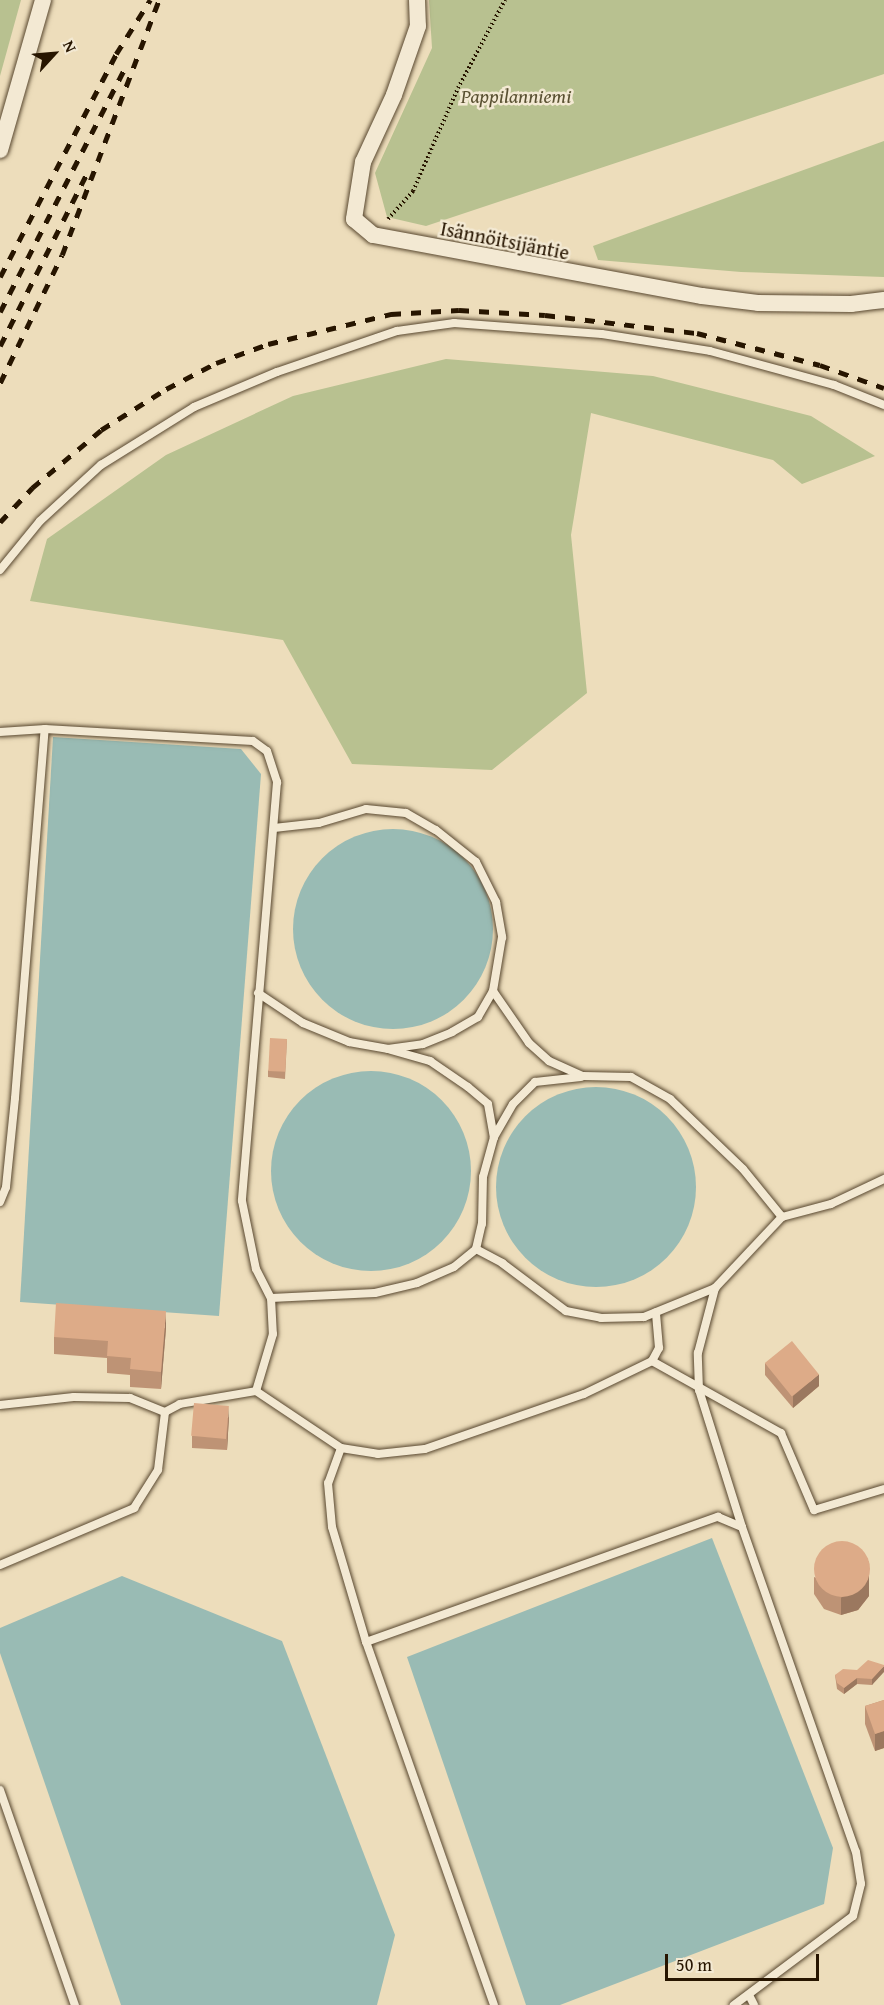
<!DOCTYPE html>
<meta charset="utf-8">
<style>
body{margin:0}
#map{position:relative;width:884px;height:2005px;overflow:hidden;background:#edddbb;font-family:"Gentium Book Plus",serif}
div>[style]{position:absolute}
.green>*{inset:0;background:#b8c190}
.water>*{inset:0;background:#99bbb4}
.round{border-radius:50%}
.path>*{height:4px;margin-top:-2px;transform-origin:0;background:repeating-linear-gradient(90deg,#271500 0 1.5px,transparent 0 4.5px)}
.roads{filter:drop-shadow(0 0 2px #58472f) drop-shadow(0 0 2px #58472f)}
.lane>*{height:8px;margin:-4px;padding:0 4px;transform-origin:4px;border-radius:4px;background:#f3e9d3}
.street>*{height:16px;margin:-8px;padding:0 8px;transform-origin:8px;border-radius:8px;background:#f3e9d3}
.rail>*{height:4.5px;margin-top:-2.25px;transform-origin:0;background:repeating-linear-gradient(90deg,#271500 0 10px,transparent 0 20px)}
.wall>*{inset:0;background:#be9375}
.shaded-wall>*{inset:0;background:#9b785f}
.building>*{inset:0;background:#ddab88;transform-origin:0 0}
span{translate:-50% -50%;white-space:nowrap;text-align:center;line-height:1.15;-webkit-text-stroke:5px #f3e9d3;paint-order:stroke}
.park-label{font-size:20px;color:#5a5132;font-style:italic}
.street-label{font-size:20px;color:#271500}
.north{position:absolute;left:24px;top:24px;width:60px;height:60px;-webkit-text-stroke:4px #f3e9d3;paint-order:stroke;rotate:64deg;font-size:16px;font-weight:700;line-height:24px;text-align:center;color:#271500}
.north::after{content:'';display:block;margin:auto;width:21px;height:27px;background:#271500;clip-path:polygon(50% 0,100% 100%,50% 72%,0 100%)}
.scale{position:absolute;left:665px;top:1954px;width:154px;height:27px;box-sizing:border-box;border:3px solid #271500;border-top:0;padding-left:8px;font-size:18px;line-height:21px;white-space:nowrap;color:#271500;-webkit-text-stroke:4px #f3e9d3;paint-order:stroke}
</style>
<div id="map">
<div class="green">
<div style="clip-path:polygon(0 0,21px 0,0 76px)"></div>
<div style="clip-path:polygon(429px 0,884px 0,884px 74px,426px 226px,387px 217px,375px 173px,432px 48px)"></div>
<div style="clip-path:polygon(884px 141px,884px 277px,741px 272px,598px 260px,593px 246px)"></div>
<div style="clip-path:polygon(446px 359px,653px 376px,811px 416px,875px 456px,802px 484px,773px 460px,591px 413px,571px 535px,587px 693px,492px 770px,352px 764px,283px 640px,30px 601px,47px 539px,166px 455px,293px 396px)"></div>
</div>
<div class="water">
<div style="clip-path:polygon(53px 737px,241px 749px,261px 774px,219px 1316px,20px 1302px)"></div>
<div class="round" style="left:293px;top:829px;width:200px;height:200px"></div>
<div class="round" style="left:271px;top:1071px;width:200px;height:200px"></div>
<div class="round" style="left:496px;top:1087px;width:200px;height:200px"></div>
<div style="clip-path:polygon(712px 1538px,833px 1848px,824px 1904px,560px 2005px,526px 2005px,407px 1657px)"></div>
<div style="clip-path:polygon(122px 1576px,282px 1641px,395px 1935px,377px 2005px,121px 2005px,0 1653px,0 1628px)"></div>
</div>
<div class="path">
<div style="left:388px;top:219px;width:38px;rotate:-48deg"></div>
<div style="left:413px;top:191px;width:112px;rotate:-66.4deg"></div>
<div style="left:458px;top:88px;width:100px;rotate:-61.9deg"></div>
</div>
<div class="roads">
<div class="lane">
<div style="left:0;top:570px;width:63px;rotate:-50.8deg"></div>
<div style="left:40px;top:521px;width:83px;rotate:-42.6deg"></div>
<div style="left:101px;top:465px;width:110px;rotate:-31.9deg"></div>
<div style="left:194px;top:407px;width:90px;rotate:-22.9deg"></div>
<div style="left:277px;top:372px;width:127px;rotate:-18.9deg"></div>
<div style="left:397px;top:331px;width:58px;rotate:-8deg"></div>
<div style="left:454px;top:323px;width:148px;rotate:4.3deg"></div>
<div style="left:602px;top:334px;width:109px;rotate:8.9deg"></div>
<div style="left:710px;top:351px;width:129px;rotate:15.3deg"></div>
<div style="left:834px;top:385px;width:54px;rotate:21.8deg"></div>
<div style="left:0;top:732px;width:45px;rotate:-3.8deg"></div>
<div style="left:274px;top:828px;width:45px;rotate:-6.3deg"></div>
<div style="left:319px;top:823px;width:49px;rotate:-16.6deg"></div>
<div style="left:366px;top:809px;width:40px;rotate:5.7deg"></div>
<div style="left:406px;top:813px;width:34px;rotate:30deg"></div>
<div style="left:436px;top:830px;width:51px;rotate:38.7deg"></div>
<div style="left:476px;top:862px;width:45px;rotate:63.4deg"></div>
<div style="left:496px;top:902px;width:36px;rotate:80deg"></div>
<div style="left:502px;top:937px;width:55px;rotate:99.5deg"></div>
<div style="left:493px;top:991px;width:63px;rotate:55.3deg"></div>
<div style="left:529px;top:1043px;width:27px;rotate:42deg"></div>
<div style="left:549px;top:1061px;width:37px;rotate:24deg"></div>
<div style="left:583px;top:1076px;width:48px;rotate:1.2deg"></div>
<div style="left:631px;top:1077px;width:45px;rotate:29.4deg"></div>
<div style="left:670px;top:1099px;width:101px;rotate:43.8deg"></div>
<div style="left:743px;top:1169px;width:62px;rotate:50.9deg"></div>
<div style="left:782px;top:1217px;width:51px;rotate:-14.9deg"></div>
<div style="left:831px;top:1204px;width:59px;rotate:-25.3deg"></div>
<div style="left:258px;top:993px;width:54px;rotate:33.7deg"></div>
<div style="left:303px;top:1023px;width:50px;rotate:22.4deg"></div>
<div style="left:349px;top:1042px;width:40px;rotate:10deg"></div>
<div style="left:388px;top:1049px;width:35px;rotate:-8deg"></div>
<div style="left:423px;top:1044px;width:31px;rotate:-22deg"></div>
<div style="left:452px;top:1032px;width:30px;rotate:-30deg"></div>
<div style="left:478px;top:1017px;width:30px;rotate:-60deg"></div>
<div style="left:391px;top:1050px;width:41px;rotate:15.8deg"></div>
<div style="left:430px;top:1061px;width:46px;rotate:34.4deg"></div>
<div style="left:468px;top:1087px;width:26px;rotate:40deg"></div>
<div style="left:488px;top:1104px;width:34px;rotate:80deg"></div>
<div style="left:0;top:1202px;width:16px;rotate:-68deg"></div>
<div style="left:6px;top:1187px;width:89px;rotate:-84.2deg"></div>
<div style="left:15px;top:1098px;width:370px;rotate:-85.4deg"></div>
<div style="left:45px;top:729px;width:208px;rotate:3.3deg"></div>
<div style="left:253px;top:741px;width:17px;rotate:36deg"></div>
<div style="left:267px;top:751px;width:33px;rotate:72deg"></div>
<div style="left:277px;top:782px;width:420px;rotate:94.8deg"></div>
<div style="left:242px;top:1201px;width:69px;rotate:78.4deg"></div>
<div style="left:256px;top:1269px;width:33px;rotate:63deg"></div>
<div style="left:271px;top:1298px;width:36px;rotate:87deg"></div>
<div style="left:273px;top:1334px;width:59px;rotate:106.6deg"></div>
<div style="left:256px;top:1391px;width:102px;rotate:33.8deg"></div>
<div style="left:341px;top:1448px;width:37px;rotate:110deg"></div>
<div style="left:328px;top:1483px;width:44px;rotate:84.8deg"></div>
<div style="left:332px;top:1527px;width:120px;rotate:73.5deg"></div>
<div style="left:476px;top:1249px;width:30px;rotate:28deg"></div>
<div style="left:502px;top:1263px;width:80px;rotate:36.9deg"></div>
<div style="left:566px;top:1311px;width:36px;rotate:11deg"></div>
<div style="left:601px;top:1318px;width:43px;rotate:-1.3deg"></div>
<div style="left:644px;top:1317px;width:77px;rotate:-22.2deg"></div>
<div style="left:271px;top:1298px;width:104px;rotate:-2.8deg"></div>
<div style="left:375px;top:1293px;width:43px;rotate:-13.4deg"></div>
<div style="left:417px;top:1283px;width:40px;rotate:-23.4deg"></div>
<div style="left:454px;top:1267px;width:28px;rotate:-39deg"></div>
<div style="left:476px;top:1249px;width:26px;rotate:-77deg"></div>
<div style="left:482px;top:1224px;width:47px;rotate:-88.8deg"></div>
<div style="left:483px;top:1177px;width:41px;rotate:-74.6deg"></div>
<div style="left:494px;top:1137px;width:38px;rotate:-60deg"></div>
<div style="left:513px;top:1104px;width:31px;rotate:-45deg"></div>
<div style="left:535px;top:1082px;width:46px;rotate:-6.2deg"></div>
<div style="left:652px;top:1361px;width:148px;rotate:29.2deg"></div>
<div style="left:781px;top:1433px;width:84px;rotate:66.8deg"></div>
<div style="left:814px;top:1510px;width:73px;rotate:-16.7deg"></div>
<div style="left:0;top:1405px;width:74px;rotate:-6.2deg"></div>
<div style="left:74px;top:1397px;width:56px;rotate:1deg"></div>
<div style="left:130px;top:1398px;width:38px;rotate:22deg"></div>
<div style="left:341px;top:1448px;width:37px;rotate:9deg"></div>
<div style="left:378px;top:1454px;width:47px;rotate:-6.1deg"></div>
<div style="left:425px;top:1449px;width:168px;rotate:-19.1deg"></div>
<div style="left:584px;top:1394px;width:76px;rotate:-25.9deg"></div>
<div style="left:652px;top:1361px;width:15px;rotate:-62deg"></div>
<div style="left:659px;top:1348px;width:36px;rotate:-95deg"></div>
<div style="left:742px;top:1527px;width:144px;rotate:-107.4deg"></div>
<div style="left:699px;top:1390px;width:37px;rotate:-92deg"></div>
<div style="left:698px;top:1353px;width:67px;rotate:-75.3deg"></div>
<div style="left:715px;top:1288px;width:98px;rotate:-46.7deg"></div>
<div style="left:0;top:1565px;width:146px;rotate:-23deg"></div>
<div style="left:134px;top:1508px;width:45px;rotate:-57.7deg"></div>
<div style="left:158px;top:1470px;width:58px;rotate:-83.1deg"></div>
<div style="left:165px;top:1412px;width:17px;rotate:-28deg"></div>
<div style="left:180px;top:1404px;width:77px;rotate:-9.7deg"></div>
<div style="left:0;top:1790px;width:228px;rotate:70.8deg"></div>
<div style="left:750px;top:1997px;width:9px;rotate:63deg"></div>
<div style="left:494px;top:2005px;width:385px;rotate:-109.4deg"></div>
<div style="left:366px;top:1642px;width:374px;rotate:-19.6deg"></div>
<div style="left:718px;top:1517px;width:26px;rotate:23deg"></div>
<div style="left:742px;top:1527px;width:344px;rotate:70.7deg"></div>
<div style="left:856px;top:1852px;width:32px;rotate:81deg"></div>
<div style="left:861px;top:1884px;width:33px;rotate:104deg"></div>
<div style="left:853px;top:1916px;width:149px;rotate:143.2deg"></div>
</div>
<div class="street">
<div style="left:417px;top:0;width:26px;rotate:88deg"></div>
<div style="left:418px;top:26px;width:73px;rotate:109.2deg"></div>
<div style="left:394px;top:95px;width:74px;rotate:114.8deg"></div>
<div style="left:363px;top:162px;width:58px;rotate:99deg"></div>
<div style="left:354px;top:219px;width:25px;rotate:40deg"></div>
<div style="left:373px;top:235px;width:335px;rotate:10.5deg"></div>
<div style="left:702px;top:296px;width:56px;rotate:7.1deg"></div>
<div style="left:758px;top:303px;width:93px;rotate:0.6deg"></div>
<div style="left:851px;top:304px;width:33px;rotate:-7deg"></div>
<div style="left:0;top:150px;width:156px;rotate:-74deg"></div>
</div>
</div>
<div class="rail">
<div style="left:0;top:277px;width:251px;rotate:-62.5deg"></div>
<div style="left:116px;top:54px;width:64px;rotate:-57.8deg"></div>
<div style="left:0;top:312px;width:279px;rotate:-62.9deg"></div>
<div style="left:0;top:346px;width:194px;rotate:-63.3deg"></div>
<div style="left:0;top:383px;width:142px;rotate:-64.2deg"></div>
<div style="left:62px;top:255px;width:273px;rotate:-69.2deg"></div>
<div style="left:0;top:522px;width:47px;rotate:-46.7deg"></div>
<div style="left:32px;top:488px;width:90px;rotate:-40deg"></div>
<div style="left:101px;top:430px;width:77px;rotate:-32.2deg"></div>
<div style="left:166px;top:389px;width:56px;rotate:-27.5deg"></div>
<div style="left:216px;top:363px;width:55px;rotate:-20.1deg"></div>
<div style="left:268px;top:344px;width:127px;rotate:-13.7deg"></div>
<div style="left:391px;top:314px;width:68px;rotate:-3.4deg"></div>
<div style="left:459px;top:310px;width:86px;rotate:3.3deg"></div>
<div style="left:545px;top:315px;width:153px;rotate:6.8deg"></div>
<div style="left:697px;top:333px;width:127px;rotate:14.6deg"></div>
<div style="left:820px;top:365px;width:68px;rotate:19.8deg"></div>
</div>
<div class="wall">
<div style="clip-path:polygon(287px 1039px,285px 1079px,268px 1077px,268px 1071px)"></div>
<div style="clip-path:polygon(166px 1328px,161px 1389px,130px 1387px,130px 1375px,107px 1373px,107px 1358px,54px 1354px,54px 1337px)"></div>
<div style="clip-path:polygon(765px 1363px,819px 1386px,793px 1408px,765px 1375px)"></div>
<div style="clip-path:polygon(229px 1417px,227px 1450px,192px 1448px,192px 1436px)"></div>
<div style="clip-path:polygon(814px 1577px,869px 1596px,858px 1610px,841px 1615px,824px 1609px,814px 1594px)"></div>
<div style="clip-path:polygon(884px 1665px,872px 1685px,857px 1684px,844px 1694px,837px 1689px,835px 1675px)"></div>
<div style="clip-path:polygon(884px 1700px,884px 1748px,875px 1751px,865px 1724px,865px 1706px)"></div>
</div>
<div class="shaded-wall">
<div style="clip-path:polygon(166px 1311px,166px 1328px,161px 1389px,161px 1372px)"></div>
<div style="clip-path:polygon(819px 1374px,819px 1386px,793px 1408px,793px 1396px)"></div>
<div style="clip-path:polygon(229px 1406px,229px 1417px,227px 1450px,227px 1439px)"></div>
<div style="clip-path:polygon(869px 1561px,869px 1596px,858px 1610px,841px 1615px,841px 1598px)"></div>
<div style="clip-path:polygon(884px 1666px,884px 1672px,872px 1685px,872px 1679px)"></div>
<div style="clip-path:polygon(857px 1678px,857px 1684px,844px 1694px,844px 1688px)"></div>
<div style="clip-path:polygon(884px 1731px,884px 1748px,875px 1751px,875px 1734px)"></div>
</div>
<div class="building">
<div style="left:270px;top:1038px;width:17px;height:33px;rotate:3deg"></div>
<div style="clip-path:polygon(56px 1303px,166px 1311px,161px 1372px,130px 1369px,131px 1358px,107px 1356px,108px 1341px,54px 1337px)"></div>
<div style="left:792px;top:1341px;width:43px;height:35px;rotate:51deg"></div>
<div style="left:194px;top:1403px;width:35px;height:33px;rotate:5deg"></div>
<div class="round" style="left:814px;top:1541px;width:56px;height:56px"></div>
<div style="clip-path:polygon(868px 1660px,884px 1665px,884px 1666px,872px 1679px,857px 1678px,844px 1688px,837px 1683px,835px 1675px,843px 1669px,857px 1670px)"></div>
<div style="clip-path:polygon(884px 1700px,884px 1731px,875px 1734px,865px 1706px)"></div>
</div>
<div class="park-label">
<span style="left:516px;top:95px">Pappilanniemi</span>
</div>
<div class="street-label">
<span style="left:505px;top:240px;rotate:11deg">Isännöitsijäntie</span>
</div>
<div class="north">N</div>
<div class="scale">50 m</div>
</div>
